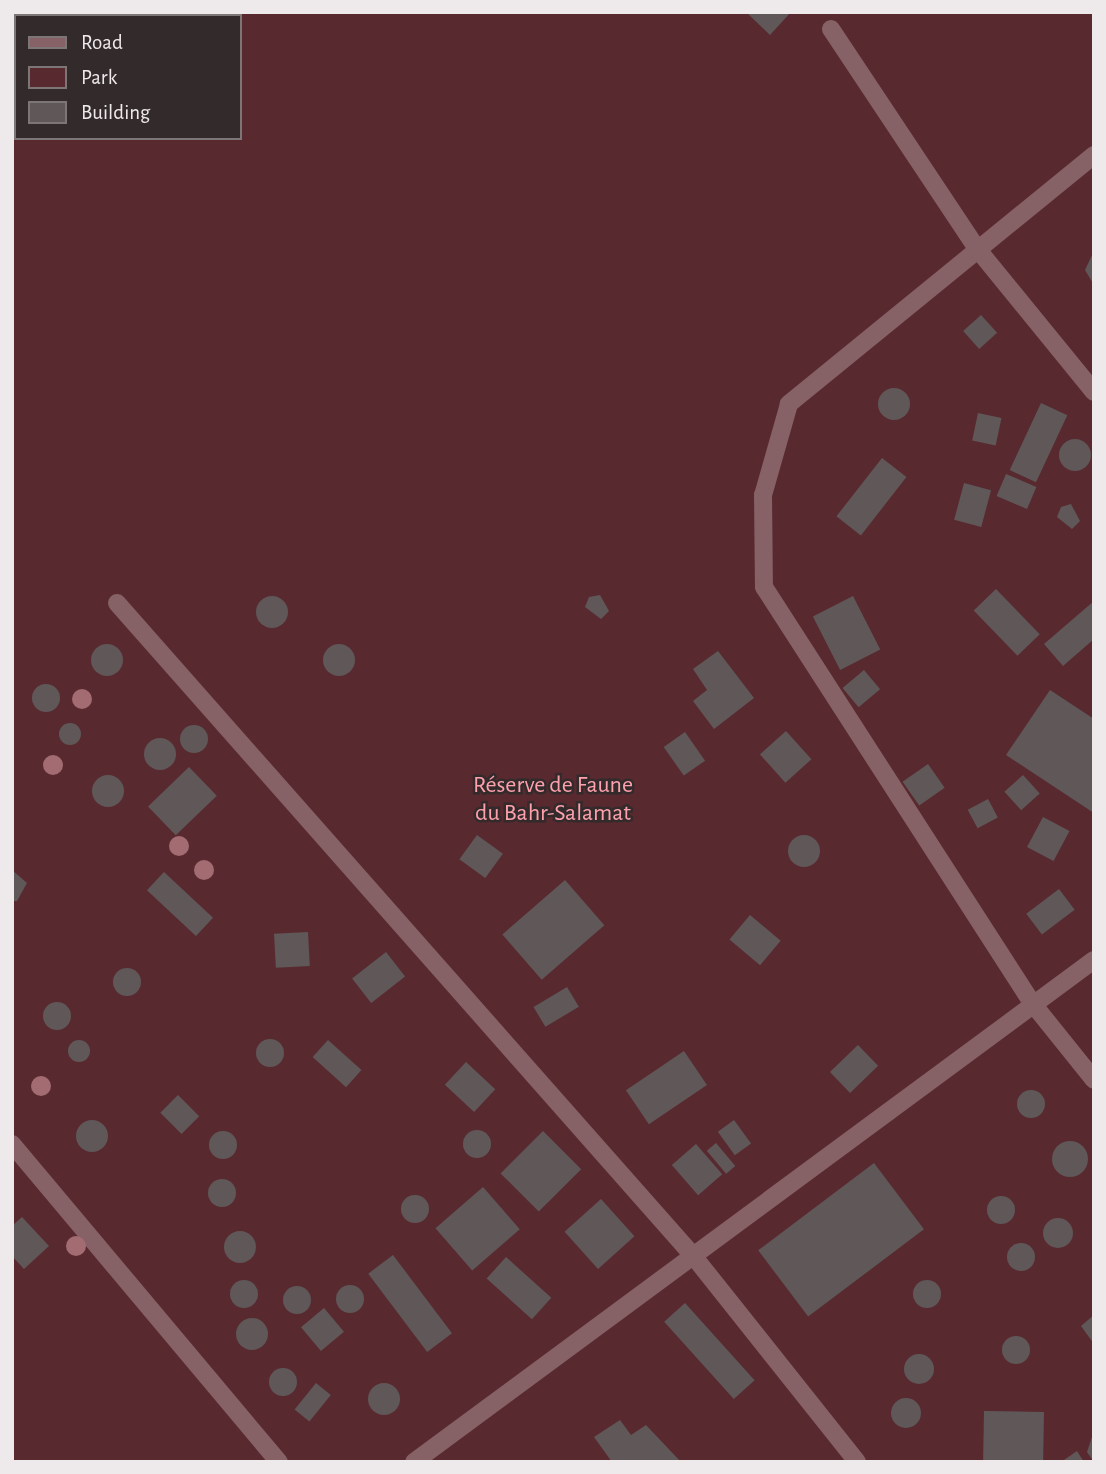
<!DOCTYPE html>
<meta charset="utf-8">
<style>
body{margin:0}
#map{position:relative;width:1106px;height:1474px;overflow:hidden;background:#322a2b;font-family:"Alegreya Sans",sans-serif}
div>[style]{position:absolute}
.green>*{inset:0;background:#582a30}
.building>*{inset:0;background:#605758;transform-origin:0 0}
.round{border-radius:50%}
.lane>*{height:18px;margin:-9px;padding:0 9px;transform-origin:9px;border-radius:9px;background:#866165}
.street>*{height:18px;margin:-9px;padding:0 9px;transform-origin:9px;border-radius:9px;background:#866165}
.trees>*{width:20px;height:20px;margin:-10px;border-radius:50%;background:#a36b72}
span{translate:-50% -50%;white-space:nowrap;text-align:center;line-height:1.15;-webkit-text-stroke:5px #322a2b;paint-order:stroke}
.park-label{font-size:24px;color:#ffa1ad}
.frame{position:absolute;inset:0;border:14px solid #eee9ea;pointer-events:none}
.legend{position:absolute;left:14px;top:14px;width:228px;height:126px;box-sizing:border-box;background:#322a2b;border:2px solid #7d7677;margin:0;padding:9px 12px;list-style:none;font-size:21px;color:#eee9ea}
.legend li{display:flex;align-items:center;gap:14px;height:35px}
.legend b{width:35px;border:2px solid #7d7677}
</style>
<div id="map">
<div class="green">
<div style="clip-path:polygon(evenodd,12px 12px,1094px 12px,1094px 1462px,12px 1462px,12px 12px,16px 16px,240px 16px,240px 138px,16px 138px,16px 16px)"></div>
</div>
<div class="building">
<div style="clip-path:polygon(746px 12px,791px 12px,770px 35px)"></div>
<div style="clip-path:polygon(1094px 251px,1094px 285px,1085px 270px)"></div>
<div style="left:981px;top:315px;width:24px;height:24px;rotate:48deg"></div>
<div class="round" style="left:878px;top:388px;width:32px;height:32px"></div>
<div style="left:1041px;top:403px;width:29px;height:74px;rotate:25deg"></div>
<div style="left:978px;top:413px;width:24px;height:28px;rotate:12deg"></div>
<div class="round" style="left:1059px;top:439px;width:32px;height:32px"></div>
<div style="left:882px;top:458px;width:31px;height:74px;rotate:38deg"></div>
<div style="left:1006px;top:474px;width:33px;height:24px;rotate:23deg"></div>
<div style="left:964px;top:483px;width:28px;height:38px;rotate:15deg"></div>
<div style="clip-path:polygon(1071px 504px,1080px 521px,1072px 529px,1057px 517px,1061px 507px)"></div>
<div style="left:996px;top:589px;width:63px;height:31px;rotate:46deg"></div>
<div style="clip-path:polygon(600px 595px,609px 611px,601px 619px,585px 607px,589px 597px)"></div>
<div style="left:853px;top:596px;width:60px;height:45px;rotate:63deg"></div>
<div class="round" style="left:256px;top:596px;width:32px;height:32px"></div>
<div style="clip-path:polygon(1094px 601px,1094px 639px,1063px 666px,1044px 644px)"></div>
<div class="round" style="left:91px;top:644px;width:32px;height:32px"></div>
<div class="round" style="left:323px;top:644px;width:32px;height:32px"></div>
<div style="clip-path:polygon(718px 651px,754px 698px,714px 729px,693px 701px,707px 690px,693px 669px)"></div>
<div style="left:864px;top:670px;width:25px;height:28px;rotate:50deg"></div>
<div class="round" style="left:32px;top:684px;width:28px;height:28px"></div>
<div style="clip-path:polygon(1050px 690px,1094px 719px,1094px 813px,1006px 755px)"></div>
<div class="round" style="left:59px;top:723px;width:22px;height:22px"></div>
<div class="round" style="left:180px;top:725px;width:28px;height:28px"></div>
<div style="left:786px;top:731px;width:38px;height:35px;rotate:48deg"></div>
<div style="left:685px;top:732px;width:35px;height:26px;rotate:55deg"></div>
<div class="round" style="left:144px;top:738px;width:32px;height:32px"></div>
<div style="left:928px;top:764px;width:29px;height:31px;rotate:55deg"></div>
<div style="left:189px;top:767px;width:40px;height:57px;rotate:46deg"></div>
<div style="left:1023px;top:775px;width:25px;height:25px;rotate:48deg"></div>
<div class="round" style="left:92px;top:775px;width:32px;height:32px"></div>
<div style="left:988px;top:799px;width:21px;height:23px;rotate:62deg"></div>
<div style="left:1043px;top:817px;width:30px;height:34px;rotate:28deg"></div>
<div style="left:477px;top:835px;width:32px;height:30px;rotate:36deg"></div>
<div class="round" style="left:788px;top:835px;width:32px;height:32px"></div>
<div style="clip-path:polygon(12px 870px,27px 883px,17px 901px,12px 901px)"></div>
<div style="left:164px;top:872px;width:67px;height:25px;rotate:43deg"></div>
<div style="left:565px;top:880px;width:60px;height:83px;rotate:49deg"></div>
<div style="left:1059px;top:889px;width:26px;height:41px;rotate:53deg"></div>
<div style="left:750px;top:915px;width:40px;height:32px;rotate:40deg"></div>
<div style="left:308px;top:932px;width:34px;height:34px;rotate:87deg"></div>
<div style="left:386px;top:952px;width:31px;height:43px;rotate:52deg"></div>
<div class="round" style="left:113px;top:968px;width:28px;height:28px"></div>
<div style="left:567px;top:987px;width:23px;height:39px;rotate:59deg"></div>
<div class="round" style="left:43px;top:1002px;width:28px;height:28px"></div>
<div class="round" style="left:256px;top:1039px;width:28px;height:28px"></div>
<div style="left:328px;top:1040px;width:45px;height:23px;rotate:42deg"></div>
<div class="round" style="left:68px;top:1040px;width:22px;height:22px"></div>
<div style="left:858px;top:1045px;width:29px;height:39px;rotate:46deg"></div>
<div style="left:684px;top:1051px;width:41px;height:70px;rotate:56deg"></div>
<div style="left:466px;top:1062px;width:40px;height:31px;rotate:43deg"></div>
<div class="round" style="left:1017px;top:1090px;width:28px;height:28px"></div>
<div style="left:178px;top:1095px;width:30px;height:25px;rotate:45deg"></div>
<div style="left:734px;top:1120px;width:29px;height:20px;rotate:54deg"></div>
<div class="round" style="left:76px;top:1120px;width:32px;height:32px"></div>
<div class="round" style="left:463px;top:1130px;width:28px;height:28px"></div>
<div class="round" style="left:209px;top:1131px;width:28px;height:28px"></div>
<div style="left:543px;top:1131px;width:54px;height:60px;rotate:45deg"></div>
<div class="round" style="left:1052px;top:1141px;width:36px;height:36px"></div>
<div style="left:716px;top:1143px;width:30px;height:12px;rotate:50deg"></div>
<div style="left:696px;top:1144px;width:40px;height:32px;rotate:49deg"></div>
<div style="left:874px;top:1163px;width:83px;height:145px;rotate:53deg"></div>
<div class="round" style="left:208px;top:1179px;width:28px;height:28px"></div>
<div style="left:483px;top:1187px;width:56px;height:63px;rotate:49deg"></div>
<div class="round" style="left:401px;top:1195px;width:28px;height:28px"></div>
<div class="round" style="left:987px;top:1196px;width:28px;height:28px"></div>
<div style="left:601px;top:1199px;width:50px;height:49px;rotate:48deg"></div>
<div style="clip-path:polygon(22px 1217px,49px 1246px,24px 1269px,12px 1256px,12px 1226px)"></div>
<div class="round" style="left:1043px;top:1218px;width:30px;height:30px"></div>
<div class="round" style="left:224px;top:1231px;width:32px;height:32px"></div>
<div class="round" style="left:1007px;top:1243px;width:28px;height:28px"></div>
<div style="left:393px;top:1255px;width:98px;height:31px;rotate:53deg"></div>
<div style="left:506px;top:1257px;width:61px;height:29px;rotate:42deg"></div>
<div class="round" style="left:913px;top:1280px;width:28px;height:28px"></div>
<div class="round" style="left:230px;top:1280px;width:28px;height:28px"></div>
<div class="round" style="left:336px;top:1285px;width:28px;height:28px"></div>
<div class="round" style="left:283px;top:1286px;width:28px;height:28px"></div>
<div style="left:685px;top:1303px;width:104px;height:28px;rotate:48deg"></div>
<div style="left:324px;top:1308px;width:31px;height:30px;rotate:50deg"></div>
<div style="clip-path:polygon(1094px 1315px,1094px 1344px,1081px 1326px)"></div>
<div class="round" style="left:236px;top:1318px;width:32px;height:32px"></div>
<div class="round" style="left:1002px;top:1336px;width:28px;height:28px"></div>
<div class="round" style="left:904px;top:1354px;width:30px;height:30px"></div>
<div class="round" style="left:269px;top:1368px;width:28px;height:28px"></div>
<div style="left:316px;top:1383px;width:19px;height:34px;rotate:39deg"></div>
<div class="round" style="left:368px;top:1383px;width:32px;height:32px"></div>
<div class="round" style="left:891px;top:1398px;width:30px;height:30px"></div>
<div style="left:984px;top:1411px;width:60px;height:51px;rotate:1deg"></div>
<div style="clip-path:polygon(620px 1420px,631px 1435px,646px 1425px,681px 1462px,612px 1462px,594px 1437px)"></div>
<div style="clip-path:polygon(1094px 1431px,1094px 1462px,1087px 1452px)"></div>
<div style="clip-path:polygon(1077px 1451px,1084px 1462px,1061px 1462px)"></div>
</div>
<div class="lane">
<div style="left:831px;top:29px;width:260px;rotate:56.4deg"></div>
</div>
<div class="street">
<div style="left:1094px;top:155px;width:394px;rotate:140.8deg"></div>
<div style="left:789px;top:404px;width:95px;rotate:105.9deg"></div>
<div style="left:763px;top:495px;width:92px;rotate:89.4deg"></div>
<div style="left:764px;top:587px;width:496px;rotate:57.2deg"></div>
<div style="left:1033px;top:1004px;width:97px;rotate:51.2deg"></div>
<div style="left:975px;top:246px;width:188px;rotate:50.8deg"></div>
<div style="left:117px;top:603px;width:874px;rotate:48.57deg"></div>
<div style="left:695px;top:1258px;width:260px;rotate:51.5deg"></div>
<div style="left:12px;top:1144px;width:415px;rotate:50deg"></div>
<div style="left:414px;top:1462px;width:845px;rotate:-36.44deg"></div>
</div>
<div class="trees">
<div style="left:82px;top:699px"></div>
<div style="left:53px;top:765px"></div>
<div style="left:179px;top:846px"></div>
<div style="left:204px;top:870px"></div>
<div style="left:41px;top:1086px"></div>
<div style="left:76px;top:1246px"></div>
</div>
<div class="park-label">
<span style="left:553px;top:800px">Réserve de Faune<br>du Bahr-Salamat</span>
</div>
<div class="frame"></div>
<ul class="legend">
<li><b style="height:9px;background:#866165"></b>Road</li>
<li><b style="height:19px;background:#582a30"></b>Park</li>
<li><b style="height:19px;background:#605758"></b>Building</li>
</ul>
</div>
